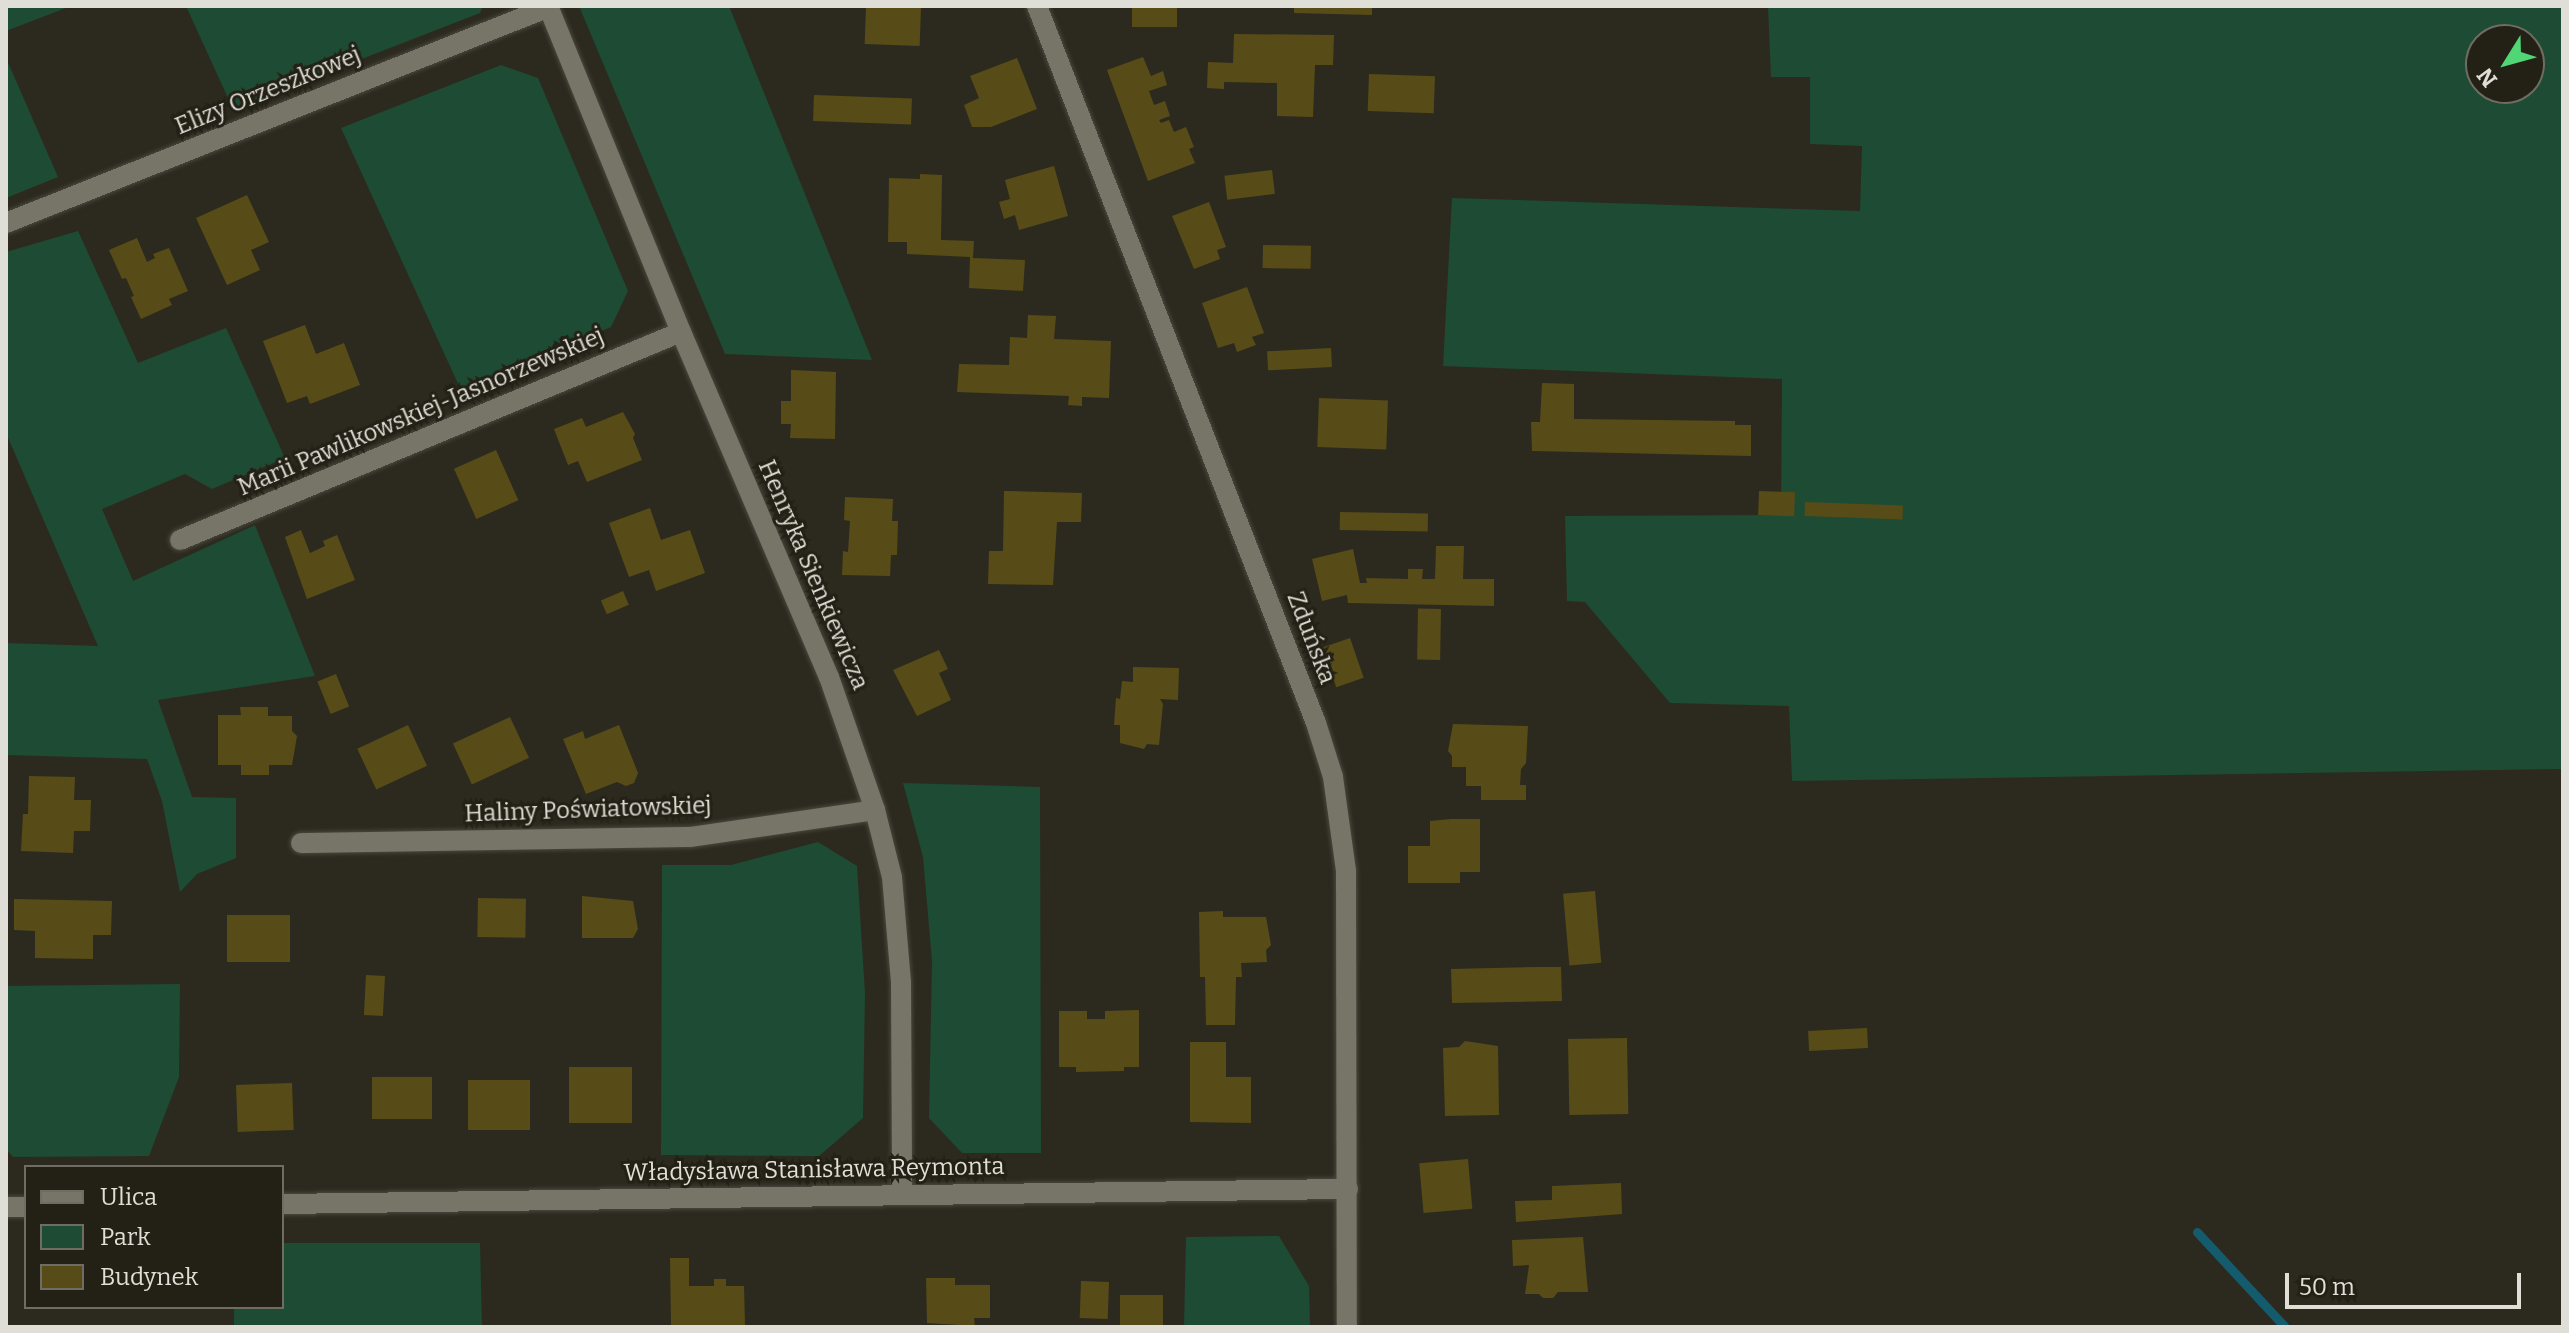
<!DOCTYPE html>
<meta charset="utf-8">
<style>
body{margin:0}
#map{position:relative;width:2569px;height:1333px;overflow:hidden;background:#2c2a1f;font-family:Bitter,serif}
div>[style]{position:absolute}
.green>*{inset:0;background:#1e4b33}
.stream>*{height:9px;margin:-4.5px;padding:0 4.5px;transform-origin:4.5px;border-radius:4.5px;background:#155b6e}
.building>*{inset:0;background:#574c17;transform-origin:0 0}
.roads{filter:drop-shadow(0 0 2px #4a483e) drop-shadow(0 0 2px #4a483e)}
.minor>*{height:20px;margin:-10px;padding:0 10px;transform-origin:10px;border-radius:10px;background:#777568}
span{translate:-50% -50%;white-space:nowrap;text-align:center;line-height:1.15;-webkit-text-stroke:6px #232016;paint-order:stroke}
.street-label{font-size:24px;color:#dfded7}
.frame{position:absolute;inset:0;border:8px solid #dfded7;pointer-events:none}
.legend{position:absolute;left:24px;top:1165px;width:260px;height:144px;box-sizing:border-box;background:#232016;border:2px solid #6e6c63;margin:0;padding:10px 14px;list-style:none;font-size:24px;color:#dfded7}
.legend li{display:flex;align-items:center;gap:16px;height:40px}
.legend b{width:40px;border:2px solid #6e6c63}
.north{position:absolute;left:2465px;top:24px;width:80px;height:80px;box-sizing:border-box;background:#232016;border:2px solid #6e6c63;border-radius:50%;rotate:233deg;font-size:22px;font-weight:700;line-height:32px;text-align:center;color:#dfded7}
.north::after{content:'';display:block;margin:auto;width:28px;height:36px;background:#50d674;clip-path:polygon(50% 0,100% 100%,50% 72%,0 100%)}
.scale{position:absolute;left:2285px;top:1273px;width:236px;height:36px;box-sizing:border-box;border:4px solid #dfded7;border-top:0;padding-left:10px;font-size:24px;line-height:28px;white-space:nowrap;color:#dfded7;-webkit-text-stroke:6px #232016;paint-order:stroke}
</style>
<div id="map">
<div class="green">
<div style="clip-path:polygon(6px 6px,71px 6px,6px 31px)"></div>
<div style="clip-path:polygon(186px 6px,483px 6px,480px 13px,233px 109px)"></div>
<div style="clip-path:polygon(579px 6px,729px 6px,872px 360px,725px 354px)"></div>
<div style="clip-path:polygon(evenodd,1768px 6px,2563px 6px,2563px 769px,1792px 781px,1789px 706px,1670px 703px,1585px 602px,1567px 601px,1565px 516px,1781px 515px,1782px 379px,1443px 366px,1452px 198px,1860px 211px,1862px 146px,1810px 144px,1810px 77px,1771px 77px,1768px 6px,2481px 40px,2529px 40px,2529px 88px,2481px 88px,2481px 40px)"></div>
<div style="clip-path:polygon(6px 58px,58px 177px,6px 198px)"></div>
<div style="clip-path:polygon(501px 65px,538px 78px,628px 291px,611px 327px,460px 388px,341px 128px)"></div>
<div style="clip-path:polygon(78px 231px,138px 363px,226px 328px,285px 458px,212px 489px,185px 474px,102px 509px,133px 581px,255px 525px,315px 676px,158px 700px,192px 797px,236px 798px,236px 858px,197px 874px,180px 892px,162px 801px,147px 759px,6px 755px,6px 643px,98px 646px,6px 433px,6px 252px)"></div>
<div style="clip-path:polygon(903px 783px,1040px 787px,1041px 1153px,962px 1153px,929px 1118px,932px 961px,923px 857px)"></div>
<div style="clip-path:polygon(818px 842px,857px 866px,865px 993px,863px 1118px,819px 1156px,661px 1155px,662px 865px,731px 865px)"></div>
<div style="clip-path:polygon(180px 984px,179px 1077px,149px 1156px,13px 1157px,6px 1149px,6px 986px)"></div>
<div style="clip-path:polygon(1279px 1236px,1309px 1286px,1310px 1327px,1184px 1327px,1186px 1237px)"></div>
<div style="clip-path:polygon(282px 1243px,480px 1243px,482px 1327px,234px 1327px,234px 1307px,282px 1307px)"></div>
</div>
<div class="stream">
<div style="left:2197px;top:1232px;width:129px;rotate:47.2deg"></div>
</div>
<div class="building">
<div style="left:866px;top:6px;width:55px;height:38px;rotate:2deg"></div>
<div style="left:1132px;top:6px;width:45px;height:21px"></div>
<div style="clip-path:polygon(1294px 6px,1372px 6px,1372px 15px,1294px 13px)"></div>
<div style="clip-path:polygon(1234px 34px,1334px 35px,1333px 65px,1315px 65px,1313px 117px,1277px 116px,1277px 83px,1224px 82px,1224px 89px,1207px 88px,1208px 62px,1233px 63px)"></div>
<div style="clip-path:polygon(1143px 57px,1151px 76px,1163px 71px,1167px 85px,1149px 91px,1154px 105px,1165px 101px,1170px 116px,1159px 120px,1161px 123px,1169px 120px,1174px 132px,1186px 127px,1194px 147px,1189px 149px,1195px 163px,1148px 181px,1107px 70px)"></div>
<div style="clip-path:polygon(1017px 58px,1037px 109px,991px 127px,972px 127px,964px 105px,979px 98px,970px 76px)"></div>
<div style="left:1369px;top:74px;width:66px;height:37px;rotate:2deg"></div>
<div style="left:814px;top:95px;width:98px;height:26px;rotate:2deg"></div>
<div style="clip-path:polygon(1054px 166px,1068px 216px,1019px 230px,1015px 215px,1004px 219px,999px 202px,1010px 199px,1005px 180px)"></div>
<div style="left:1272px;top:170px;width:24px;height:48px;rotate:83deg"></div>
<div style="clip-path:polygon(920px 174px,942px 175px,941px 240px,974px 241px,973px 258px,1025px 260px,1023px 291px,969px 288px,970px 257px,907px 254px,907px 242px,888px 242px,889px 178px,920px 179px)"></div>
<div style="clip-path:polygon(247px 195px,269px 242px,251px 250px,260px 270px,227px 285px,196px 218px)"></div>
<div style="clip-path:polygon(1209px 202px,1226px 247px,1217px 250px,1220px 259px,1194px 269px,1172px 216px)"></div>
<div style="clip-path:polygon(137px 238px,147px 262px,155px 258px,153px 254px,169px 248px,188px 291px,169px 299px,172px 305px,141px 319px,131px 297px,134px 296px,126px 278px,122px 279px,109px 250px)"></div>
<div style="left:1263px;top:245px;width:48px;height:23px;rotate:1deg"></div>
<div style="clip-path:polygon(1247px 287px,1264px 333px,1252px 337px,1256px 345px,1237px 352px,1234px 343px,1218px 348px,1202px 303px)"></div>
<div style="clip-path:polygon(1028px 315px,1056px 316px,1054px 339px,1111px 341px,1109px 398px,1082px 397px,1082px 406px,1068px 405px,1069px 396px,957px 392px,959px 364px,1009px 365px,1010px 337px,1027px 338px)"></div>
<div style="clip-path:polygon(305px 325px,316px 354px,344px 343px,360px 385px,310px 404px,307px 396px,287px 403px,263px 341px)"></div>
<div style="left:1331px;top:348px;width:19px;height:64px;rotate:87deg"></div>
<div style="clip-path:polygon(791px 370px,836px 372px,835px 439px,790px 438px,791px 424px,781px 424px,781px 401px,791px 401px)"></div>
<div style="clip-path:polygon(1542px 383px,1574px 384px,1574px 419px,1735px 421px,1735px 425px,1751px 425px,1751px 456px,1532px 451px,1531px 422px,1540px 422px)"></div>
<div style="left:1319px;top:398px;width:69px;height:49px;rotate:2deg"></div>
<div style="clip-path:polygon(623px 412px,635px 434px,633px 438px,642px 460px,587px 482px,578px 461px,568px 465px,554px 429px,582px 418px,586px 427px)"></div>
<div style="left:496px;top:450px;width:55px;height:46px;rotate:66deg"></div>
<div style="clip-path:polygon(1004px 491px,1082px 493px,1081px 522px,1057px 522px,1053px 585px,988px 584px,989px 551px,1003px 551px)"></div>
<div style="left:1759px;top:491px;width:36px;height:24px;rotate:2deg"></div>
<div style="clip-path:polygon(845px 497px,893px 499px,892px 521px,898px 521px,897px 555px,891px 555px,890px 576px,842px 575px,843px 551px,848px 552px,850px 521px,844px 520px)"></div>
<div style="left:1805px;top:502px;width:98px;height:14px;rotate:2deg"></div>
<div style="clip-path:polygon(650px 508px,661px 540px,690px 530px,705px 573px,656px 591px,649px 570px,629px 577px,609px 523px)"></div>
<div style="left:1340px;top:512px;width:88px;height:18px;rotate:1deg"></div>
<div style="clip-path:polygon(301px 530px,310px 553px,325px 546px,323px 541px,337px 535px,355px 580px,307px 599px,285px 537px)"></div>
<div style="clip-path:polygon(1436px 546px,1464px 546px,1463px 579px,1494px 579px,1494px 606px,1348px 603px,1347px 595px,1322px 601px,1312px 559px,1353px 549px,1360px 583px,1367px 583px,1366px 578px,1408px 579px,1408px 569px,1423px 569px,1422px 579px,1435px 579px)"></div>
<div style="left:623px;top:591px;width:15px;height:24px;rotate:67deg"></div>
<div style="left:1441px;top:609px;width:51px;height:23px;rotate:91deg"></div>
<div style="left:1350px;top:638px;width:42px;height:29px;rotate:71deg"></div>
<div style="clip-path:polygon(939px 650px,948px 669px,939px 673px,951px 700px,917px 716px,893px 670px)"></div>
<div style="clip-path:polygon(1133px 667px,1179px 668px,1178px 700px,1160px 699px,1163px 704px,1159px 745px,1147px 744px,1144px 749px,1120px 743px,1120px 725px,1114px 725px,1116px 698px,1120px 699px,1122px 681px,1133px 682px)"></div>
<div style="left:336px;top:674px;width:35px;height:20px;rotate:68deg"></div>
<div style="clip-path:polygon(240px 707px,268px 707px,268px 716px,292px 716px,292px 731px,297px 736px,292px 765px,269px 765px,269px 775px,241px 775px,241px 765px,218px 765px,218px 715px,241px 715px)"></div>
<div style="left:510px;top:717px;width:45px;height:63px;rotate:65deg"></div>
<div style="clip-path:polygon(1453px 724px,1528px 726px,1526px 763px,1521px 769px,1520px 785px,1526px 785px,1526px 800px,1481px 800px,1481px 786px,1466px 786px,1466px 767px,1452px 767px,1452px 756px,1448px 751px)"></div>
<div style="left:408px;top:725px;width:45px;height:56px;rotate:65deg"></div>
<div style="clip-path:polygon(619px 725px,638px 773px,634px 783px,626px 786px,617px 782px,586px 794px,563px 739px,583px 731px,585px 739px)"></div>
<div style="clip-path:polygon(29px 776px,75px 777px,74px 800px,91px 800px,90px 831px,74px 831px,73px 853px,21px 851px,23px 814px,28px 814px)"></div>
<div style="clip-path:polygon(1451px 819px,1480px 819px,1480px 872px,1460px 872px,1460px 883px,1408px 883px,1408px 846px,1430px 846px,1430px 821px)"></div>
<div style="left:1595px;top:891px;width:72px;height:32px;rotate:85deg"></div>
<div style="clip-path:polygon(582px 896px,633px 901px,638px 929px,633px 938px,582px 938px)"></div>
<div style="left:478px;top:898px;width:48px;height:39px;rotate:1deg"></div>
<div style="clip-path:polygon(14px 899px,112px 901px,111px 935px,93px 935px,93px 959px,35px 958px,35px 931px,14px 930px)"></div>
<div style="clip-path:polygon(1223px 911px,1223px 917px,1266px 917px,1271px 945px,1266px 950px,1267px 962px,1241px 963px,1242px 977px,1236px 977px,1235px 1025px,1206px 1025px,1205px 977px,1200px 977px,1199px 912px)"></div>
<div style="left:227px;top:915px;width:63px;height:47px"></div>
<div style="clip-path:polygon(1538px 967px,1561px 967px,1562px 1001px,1452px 1003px,1451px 969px)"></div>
<div style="left:366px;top:975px;width:19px;height:40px;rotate:3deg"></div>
<div style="clip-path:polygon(1139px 1010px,1139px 1067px,1124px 1067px,1124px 1071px,1076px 1072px,1076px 1067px,1059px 1067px,1059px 1011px,1087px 1011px,1087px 1019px,1105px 1019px,1105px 1011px)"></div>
<div style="left:1867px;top:1028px;width:20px;height:59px;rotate:87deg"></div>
<div style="left:1627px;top:1038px;width:76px;height:59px;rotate:89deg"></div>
<div style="clip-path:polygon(1465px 1041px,1498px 1046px,1499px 1115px,1445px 1116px,1443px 1048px,1459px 1047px)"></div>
<div style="clip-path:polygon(1190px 1042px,1226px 1042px,1226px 1077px,1251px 1077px,1251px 1123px,1190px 1122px)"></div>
<div style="left:569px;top:1067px;width:63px;height:56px"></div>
<div style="left:372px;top:1077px;width:60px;height:42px"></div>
<div style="left:468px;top:1080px;width:62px;height:50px"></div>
<div style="left:292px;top:1083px;width:47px;height:56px;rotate:88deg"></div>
<div style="left:1468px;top:1159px;width:50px;height:49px;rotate:85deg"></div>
<div style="clip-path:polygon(1621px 1183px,1622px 1214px,1516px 1222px,1515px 1201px,1552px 1200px,1552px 1186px)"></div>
<div style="clip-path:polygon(1583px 1237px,1588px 1292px,1558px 1292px,1553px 1298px,1543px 1298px,1539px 1294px,1525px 1294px,1529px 1265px,1513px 1266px,1512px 1240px)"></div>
<div style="clip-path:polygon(670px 1258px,689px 1258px,689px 1286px,714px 1286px,714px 1279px,726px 1279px,726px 1286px,744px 1286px,745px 1325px,671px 1325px)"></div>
<div style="clip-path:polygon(926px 1278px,955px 1278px,955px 1285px,990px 1285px,990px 1318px,974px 1318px,975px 1326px,927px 1323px)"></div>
<div style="left:1081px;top:1281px;width:28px;height:37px;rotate:2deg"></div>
<div style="left:1120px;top:1295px;width:43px;height:32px"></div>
</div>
<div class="roads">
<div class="minor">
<div style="left:548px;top:6px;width:352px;rotate:67.8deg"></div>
<div style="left:681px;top:332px;width:375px;rotate:66.8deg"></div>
<div style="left:829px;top:677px;width:141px;rotate:70.9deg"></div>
<div style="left:875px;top:810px;width:69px;rotate:75.8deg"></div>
<div style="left:892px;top:877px;width:106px;rotate:85.1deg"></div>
<div style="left:901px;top:983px;width:211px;rotate:89.7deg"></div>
<div style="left:1037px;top:6px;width:769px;rotate:68.74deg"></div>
<div style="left:1316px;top:723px;width:57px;rotate:72.5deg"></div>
<div style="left:1333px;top:777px;width:95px;rotate:82.1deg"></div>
<div style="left:1346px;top:871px;width:456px;rotate:89.9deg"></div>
<div style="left:6px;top:223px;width:584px;rotate:-21.69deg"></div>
<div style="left:180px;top:540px;width:542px;rotate:-22.55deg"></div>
<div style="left:301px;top:843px;width:390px;rotate:-0.9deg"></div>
<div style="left:691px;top:837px;width:186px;rotate:-8.3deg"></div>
<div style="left:282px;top:1204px;width:1066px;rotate:-0.81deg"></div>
<div style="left:6px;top:1207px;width:20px"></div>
</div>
</div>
<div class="street-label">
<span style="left:268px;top:91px;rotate:-22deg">Elizy Orzeszkowej</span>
<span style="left:421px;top:412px;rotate:-23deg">Marii Pawlikowskiej-Jasnorzewskiej</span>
<span style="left:813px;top:575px;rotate:67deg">Henryka Sienkiewicza</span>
<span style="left:1311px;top:638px;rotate:69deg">Zduńska</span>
<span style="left:588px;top:810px;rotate:-2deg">Haliny Poświatowskiej</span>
<span style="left:814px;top:1170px;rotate:-1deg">Władysława Stanisława Reymonta</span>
</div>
<div class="frame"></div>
<ul class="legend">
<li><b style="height:10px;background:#777568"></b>Ulica</li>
<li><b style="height:22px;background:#1e4b33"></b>Park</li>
<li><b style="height:22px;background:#574c17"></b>Budynek</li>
</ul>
<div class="north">N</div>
<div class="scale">50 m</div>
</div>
